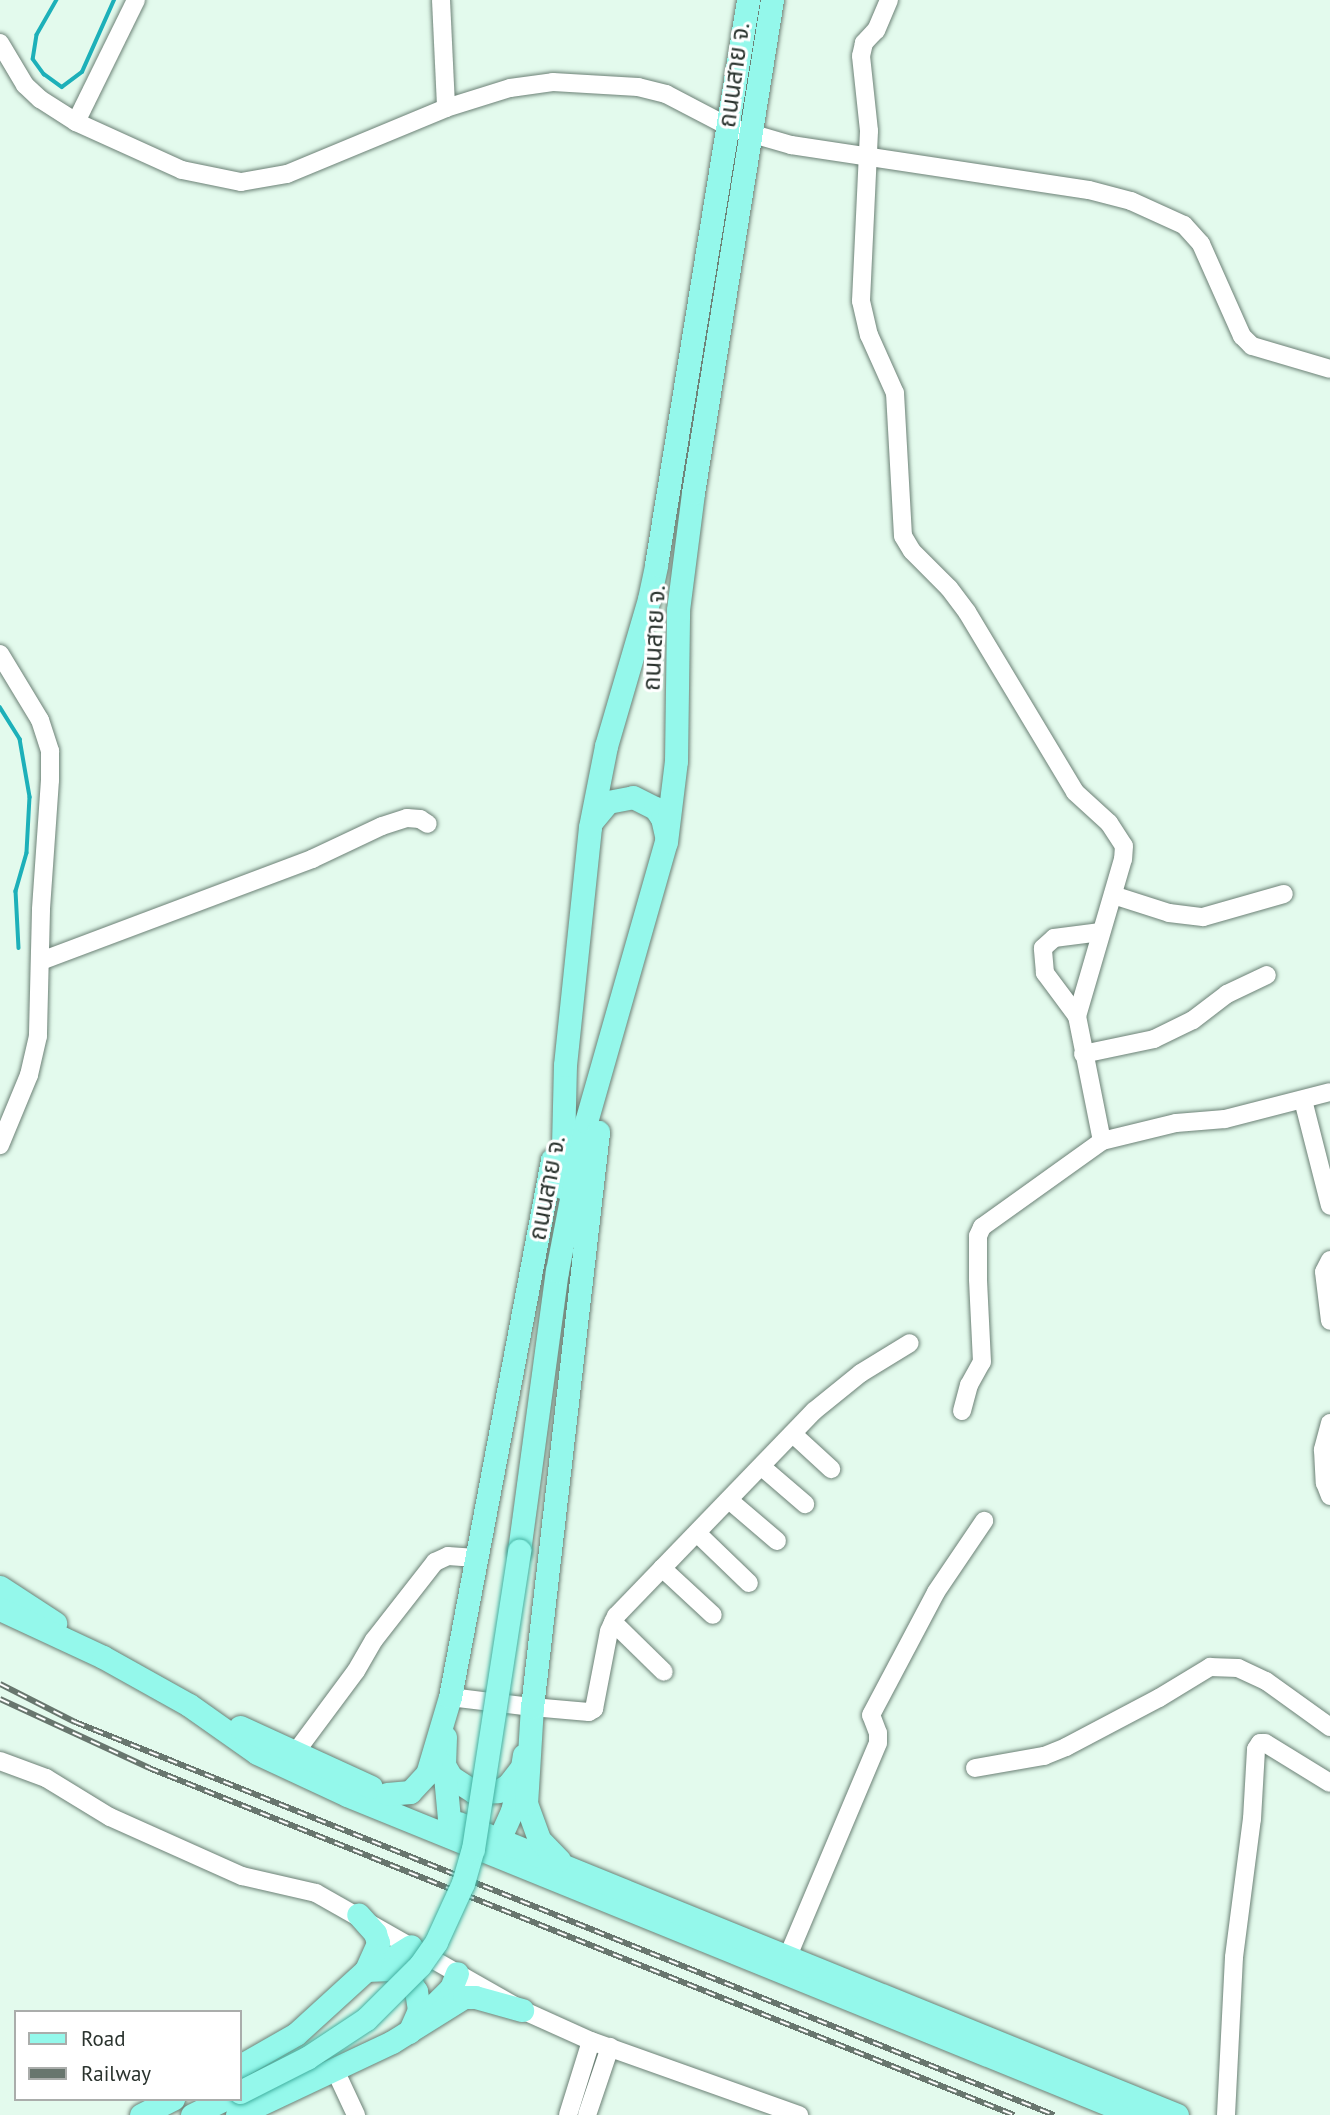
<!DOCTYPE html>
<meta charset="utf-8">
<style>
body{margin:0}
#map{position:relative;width:1330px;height:2115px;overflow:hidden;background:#e3faed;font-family:"PT Sans","Noto Sans Thai",sans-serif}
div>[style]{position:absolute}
.stream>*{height:3.5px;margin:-1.75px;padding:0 1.75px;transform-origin:1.75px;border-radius:1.75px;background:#1db0b9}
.roads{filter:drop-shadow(0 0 2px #6c8176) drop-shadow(0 0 2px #6c8176)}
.minor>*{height:18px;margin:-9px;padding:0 9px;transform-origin:9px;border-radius:9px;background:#fff}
.major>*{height:23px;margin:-11.5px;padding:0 11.5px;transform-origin:11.5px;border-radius:11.5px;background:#94f8eb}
.rail>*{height:6px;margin-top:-3px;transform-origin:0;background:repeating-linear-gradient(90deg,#fff 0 10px,#68766e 0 20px);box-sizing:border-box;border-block:2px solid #68766e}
.bridges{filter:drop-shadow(0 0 2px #41b0a0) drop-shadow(0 0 2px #41b0a0)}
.major-bridge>*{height:23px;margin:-11.5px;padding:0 11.5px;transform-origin:11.5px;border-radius:11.5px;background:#94f8eb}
span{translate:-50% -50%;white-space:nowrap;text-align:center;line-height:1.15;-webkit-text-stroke:6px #fff;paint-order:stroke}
.street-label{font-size:24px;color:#2a332e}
.legend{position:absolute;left:14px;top:2010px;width:228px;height:91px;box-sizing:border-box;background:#fff;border:2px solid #aaadab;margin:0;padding:9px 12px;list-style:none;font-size:21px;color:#2a332e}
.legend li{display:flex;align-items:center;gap:14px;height:35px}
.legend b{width:35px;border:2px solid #aaadab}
</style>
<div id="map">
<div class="stream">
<div style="left:57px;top:0;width:40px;rotate:119.7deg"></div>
<div style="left:37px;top:35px;width:24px;rotate:99deg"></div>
<div style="left:33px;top:59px;width:19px;rotate:54deg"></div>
<div style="left:44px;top:74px;width:22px;rotate:36deg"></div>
<div style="left:62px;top:87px;width:25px;rotate:-37deg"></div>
<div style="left:82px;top:72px;width:79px;rotate:-66deg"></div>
<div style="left:0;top:707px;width:38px;rotate:58deg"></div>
<div style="left:20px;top:739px;width:59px;rotate:80.2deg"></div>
<div style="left:30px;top:797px;width:56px;rotate:93.1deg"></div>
<div style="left:27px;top:853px;width:40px;rotate:106deg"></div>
<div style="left:16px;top:891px;width:57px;rotate:87deg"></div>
</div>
<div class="roads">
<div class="minor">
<div style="left:441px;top:0;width:108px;rotate:87.3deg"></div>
<div style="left:889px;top:0;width:33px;rotate:113deg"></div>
<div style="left:876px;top:30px;width:18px;rotate:133deg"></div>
<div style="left:864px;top:43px;width:13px;rotate:103deg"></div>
<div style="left:861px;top:56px;width:75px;rotate:83.9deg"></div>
<div style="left:869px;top:131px;width:170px;rotate:92.7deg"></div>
<div style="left:861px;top:301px;width:35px;rotate:77deg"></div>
<div style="left:869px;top:335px;width:64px;rotate:65.9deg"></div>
<div style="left:895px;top:393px;width:143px;rotate:86.8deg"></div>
<div style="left:903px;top:536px;width:17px;rotate:59deg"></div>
<div style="left:912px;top:551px;width:52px;rotate:45deg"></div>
<div style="left:949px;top:588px;width:30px;rotate:53deg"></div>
<div style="left:967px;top:612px;width:210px;rotate:59deg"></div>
<div style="left:1075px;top:792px;width:46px;rotate:42.4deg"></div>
<div style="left:1109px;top:823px;width:27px;rotate:57deg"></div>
<div style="left:1124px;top:846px;width:13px;rotate:94deg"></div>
<div style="left:1123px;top:859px;width:164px;rotate:106.3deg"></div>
<div style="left:1077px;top:1016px;width:127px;rotate:78.7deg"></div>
<div style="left:0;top:43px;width:49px;rotate:59.2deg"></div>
<div style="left:25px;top:85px;width:21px;rotate:43deg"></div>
<div style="left:40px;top:99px;width:43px;rotate:32.6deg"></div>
<div style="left:76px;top:122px;width:116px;rotate:24.4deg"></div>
<div style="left:182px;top:170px;width:60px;rotate:11.5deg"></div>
<div style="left:241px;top:182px;width:47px;rotate:-9.9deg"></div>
<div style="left:287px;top:174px;width:172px;rotate:-22.5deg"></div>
<div style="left:446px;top:108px;width:67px;rotate:-17.4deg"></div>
<div style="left:510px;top:88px;width:43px;rotate:-7.9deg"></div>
<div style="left:553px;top:82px;width:85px;rotate:3.4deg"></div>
<div style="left:638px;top:87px;width:29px;rotate:14deg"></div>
<div style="left:666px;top:94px;width:71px;rotate:27.6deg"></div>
<div style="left:729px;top:127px;width:65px;rotate:16.2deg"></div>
<div style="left:791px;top:145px;width:301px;rotate:8.6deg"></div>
<div style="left:1089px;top:190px;width:43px;rotate:14.7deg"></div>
<div style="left:1131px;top:201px;width:58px;rotate:24.4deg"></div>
<div style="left:1184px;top:225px;width:25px;rotate:48deg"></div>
<div style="left:1201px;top:244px;width:101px;rotate:66deg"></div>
<div style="left:1242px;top:336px;width:14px;rotate:45deg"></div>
<div style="left:1252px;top:346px;width:81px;rotate:16.4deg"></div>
<div style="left:76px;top:122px;width:136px;rotate:-63.8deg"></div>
<div style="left:0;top:654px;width:77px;rotate:58.8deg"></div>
<div style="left:40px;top:720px;width:33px;rotate:72deg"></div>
<div style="left:50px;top:751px;width:29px;rotate:90deg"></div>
<div style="left:50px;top:780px;width:130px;rotate:94deg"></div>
<div style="left:41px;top:910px;width:126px;rotate:91.4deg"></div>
<div style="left:38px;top:1036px;width:40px;rotate:103deg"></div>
<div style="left:29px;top:1075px;width:76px;rotate:112.5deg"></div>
<div style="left:1113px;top:895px;width:59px;rotate:17.8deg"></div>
<div style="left:1169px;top:913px;width:34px;rotate:7deg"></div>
<div style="left:1203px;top:917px;width:84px;rotate:-15.9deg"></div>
<div style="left:41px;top:961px;width:290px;rotate:-20.6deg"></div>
<div style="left:312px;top:859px;width:77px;rotate:-25.2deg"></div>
<div style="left:382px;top:826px;width:26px;rotate:-18deg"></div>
<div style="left:407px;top:818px;width:13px;rotate:4deg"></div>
<div style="left:420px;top:819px;width:9px;rotate:32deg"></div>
<div style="left:1077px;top:1016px;width:54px;rotate:-126.7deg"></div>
<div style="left:1045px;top:973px;width:25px;rotate:-95deg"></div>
<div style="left:1043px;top:948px;width:15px;rotate:-42deg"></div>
<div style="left:1054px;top:938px;width:47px;rotate:-7.3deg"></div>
<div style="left:1083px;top:1054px;width:73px;rotate:-11.9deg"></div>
<div style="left:1154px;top:1039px;width:43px;rotate:-26deg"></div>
<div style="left:1193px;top:1020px;width:43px;rotate:-37.4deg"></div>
<div style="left:1227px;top:994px;width:44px;rotate:-25.4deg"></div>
<div style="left:1303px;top:1100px;width:109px;rotate:75.7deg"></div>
<div style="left:1330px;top:1260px;width:13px;rotate:117deg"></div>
<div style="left:1324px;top:1272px;width:49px;rotate:83deg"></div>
<div style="left:962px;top:1411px;width:27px;rotate:-75deg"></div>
<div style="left:969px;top:1385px;width:26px;rotate:-61deg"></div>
<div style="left:982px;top:1362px;width:83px;rotate:-92.8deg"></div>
<div style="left:978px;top:1279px;width:43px;rotate:-90deg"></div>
<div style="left:978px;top:1236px;width:10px;rotate:-66deg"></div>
<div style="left:982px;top:1227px;width:148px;rotate:-35.6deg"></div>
<div style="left:1102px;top:1141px;width:76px;rotate:-13.7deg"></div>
<div style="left:1176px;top:1123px;width:49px;rotate:-4.7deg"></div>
<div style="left:1225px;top:1119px;width:108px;rotate:-14.4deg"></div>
<div style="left:1330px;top:1423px;width:28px;rotate:105deg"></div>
<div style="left:1323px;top:1450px;width:33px;rotate:87deg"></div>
<div style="left:1325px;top:1483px;width:14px;rotate:69deg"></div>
<div style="left:793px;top:1434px;width:52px;rotate:42.6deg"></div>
<div style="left:762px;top:1467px;width:57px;rotate:40.7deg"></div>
<div style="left:729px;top:1500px;width:63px;rotate:40.5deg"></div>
<div style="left:697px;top:1533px;width:72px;rotate:43.9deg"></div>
<div style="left:662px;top:1568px;width:69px;rotate:42.7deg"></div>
<div style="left:613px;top:1622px;width:71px;rotate:44.4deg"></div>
<div style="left:450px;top:1697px;width:83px;rotate:7deg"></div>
<div style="left:532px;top:1707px;width:57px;rotate:5deg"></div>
<div style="left:589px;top:1712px;width:6px;rotate:-31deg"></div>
<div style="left:594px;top:1709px;width:79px;rotate:-79.1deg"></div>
<div style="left:609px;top:1631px;width:17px;rotate:-65deg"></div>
<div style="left:616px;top:1616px;width:285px;rotate:-46deg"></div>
<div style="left:814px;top:1411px;width:60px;rotate:-39deg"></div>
<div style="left:861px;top:1373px;width:57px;rotate:-31.5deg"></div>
<div style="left:295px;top:1753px;width:102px;rotate:-53.4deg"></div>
<div style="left:356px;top:1671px;width:36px;rotate:-60deg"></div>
<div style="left:374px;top:1640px;width:99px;rotate:-52deg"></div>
<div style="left:435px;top:1562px;width:14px;rotate:-25deg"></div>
<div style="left:448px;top:1556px;width:28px;rotate:4deg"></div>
<div style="left:0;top:1761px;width:49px;rotate:20.3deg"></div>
<div style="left:46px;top:1778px;width:75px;rotate:31.4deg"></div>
<div style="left:110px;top:1817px;width:145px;rotate:24.1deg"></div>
<div style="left:242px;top:1876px;width:76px;rotate:12.9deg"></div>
<div style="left:316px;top:1893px;width:237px;rotate:29.6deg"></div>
<div style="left:522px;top:2010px;width:76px;rotate:24.2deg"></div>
<div style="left:591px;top:2041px;width:221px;rotate:19.6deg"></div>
<div style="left:975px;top:1768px;width:70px;rotate:-9.9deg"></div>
<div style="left:1044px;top:1756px;width:24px;rotate:-22deg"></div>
<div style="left:1066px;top:1747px;width:105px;rotate:-27.8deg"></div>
<div style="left:1159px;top:1698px;width:60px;rotate:-31.3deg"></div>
<div style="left:1210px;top:1667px;width:28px;rotate:2deg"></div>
<div style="left:1238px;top:1668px;width:31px;rotate:25deg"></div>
<div style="left:1266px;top:1681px;width:79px;rotate:35.7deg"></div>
<div style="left:788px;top:1956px;width:231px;rotate:-67.1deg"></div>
<div style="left:878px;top:1743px;width:10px;rotate:-90deg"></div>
<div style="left:878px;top:1733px;width:19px;rotate:-111deg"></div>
<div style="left:871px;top:1715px;width:139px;rotate:-62.1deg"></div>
<div style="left:936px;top:1592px;width:86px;rotate:-55.9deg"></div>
<div style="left:335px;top:2070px;width:50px;rotate:65deg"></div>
<div style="left:568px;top:2115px;width:77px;rotate:-72.7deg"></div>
<div style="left:587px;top:2115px;width:72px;rotate:-71.3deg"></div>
<div style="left:1226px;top:2115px;width:158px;rotate:-87.1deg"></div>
<div style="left:1234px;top:1957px;width:139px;rotate:-82.6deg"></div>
<div style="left:1252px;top:1819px;width:70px;rotate:-86.7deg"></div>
<div style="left:1256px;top:1749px;width:7px;rotate:-56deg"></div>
<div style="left:1260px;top:1743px;width:5px"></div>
<div style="left:1265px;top:1743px;width:76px;rotate:31.6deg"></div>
</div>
<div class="major">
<div style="left:592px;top:821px;width:25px;rotate:-50deg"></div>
<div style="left:608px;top:802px;width:25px;rotate:-11deg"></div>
<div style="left:633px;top:797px;width:25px;rotate:27deg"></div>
<div style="left:655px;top:808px;width:12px;rotate:55deg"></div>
<div style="left:662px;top:818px;width:17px;rotate:77deg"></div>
<div style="left:562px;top:1187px;width:122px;rotate:-88.6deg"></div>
<div style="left:565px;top:1065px;width:239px;rotate:-84deg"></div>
<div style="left:590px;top:827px;width:83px;rotate:-78.8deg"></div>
<div style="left:606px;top:746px;width:153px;rotate:-73.7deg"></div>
<div style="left:649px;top:599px;width:35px;rotate:-78deg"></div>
<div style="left:656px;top:565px;width:572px;rotate:-80.75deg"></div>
<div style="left:519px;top:1551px;width:283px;rotate:-82.3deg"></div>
<div style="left:557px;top:1271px;width:152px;rotate:-79deg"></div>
<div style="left:586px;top:1122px;width:291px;rotate:-74.1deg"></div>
<div style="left:666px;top:842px;width:82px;rotate:-83deg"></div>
<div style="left:676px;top:761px;width:151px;rotate:-89.2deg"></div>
<div style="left:678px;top:610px;width:118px;rotate:-82.7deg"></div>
<div style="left:693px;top:493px;width:499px;rotate:-80.9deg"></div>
<div style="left:0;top:1587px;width:66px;rotate:33.2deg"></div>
<div style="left:0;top:1609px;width:114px;rotate:25deg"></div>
<div style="left:103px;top:1657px;width:98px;rotate:29.2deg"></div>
<div style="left:189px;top:1705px;width:83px;rotate:35.2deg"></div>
<div style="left:257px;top:1753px;width:99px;rotate:25deg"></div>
<div style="left:347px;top:1795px;width:850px;rotate:22.1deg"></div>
<div style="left:240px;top:1727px;width:144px;rotate:24.6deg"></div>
<div style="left:445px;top:1737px;width:28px;rotate:92deg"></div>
<div style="left:444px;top:1765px;width:14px;rotate:60deg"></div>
<div style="left:451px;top:1777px;width:27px;rotate:33deg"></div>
<div style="left:474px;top:1792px;width:24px;rotate:-2deg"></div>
<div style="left:498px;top:1791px;width:12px;rotate:-31deg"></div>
<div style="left:508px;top:1785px;width:23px;rotate:-52deg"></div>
<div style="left:522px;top:1767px;width:12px;rotate:-81deg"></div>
<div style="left:444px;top:1765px;width:54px;rotate:84.7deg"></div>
<div style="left:449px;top:1819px;width:15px;rotate:101deg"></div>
<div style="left:387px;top:1794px;width:23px;rotate:-5deg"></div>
<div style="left:410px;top:1792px;width:25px;rotate:-47deg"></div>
<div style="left:427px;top:1774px;width:80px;rotate:-73.4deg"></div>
<div style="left:450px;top:1697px;width:547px;rotate:-79.25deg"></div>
<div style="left:458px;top:1823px;width:776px;rotate:22.1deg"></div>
<div style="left:493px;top:1853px;width:46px;rotate:-65.7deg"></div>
<div style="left:512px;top:1811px;width:32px;rotate:-77deg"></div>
<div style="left:559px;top:1860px;width:29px;rotate:-134deg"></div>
<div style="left:539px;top:1839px;width:37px;rotate:-110deg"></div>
<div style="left:526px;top:1804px;width:97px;rotate:-86.5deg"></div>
<div style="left:532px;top:1707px;width:579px;rotate:-83.45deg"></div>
<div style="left:376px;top:1968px;width:41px;rotate:-32.2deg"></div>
<div style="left:366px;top:1970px;width:26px;rotate:-2deg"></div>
<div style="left:392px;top:1969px;width:20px;rotate:33deg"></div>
<div style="left:409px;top:1980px;width:13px;rotate:58deg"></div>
<div style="left:416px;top:1991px;width:19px;rotate:81deg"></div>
<div style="left:419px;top:2010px;width:24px;rotate:114deg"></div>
<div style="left:433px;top:2006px;width:25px;rotate:-45deg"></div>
<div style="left:451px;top:1988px;width:16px;rotate:-68deg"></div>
<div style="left:240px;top:2066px;width:64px;rotate:-29.7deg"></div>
<div style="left:296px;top:2034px;width:95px;rotate:-42.4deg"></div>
<div style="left:366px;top:1970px;width:30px;rotate:-66deg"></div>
<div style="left:378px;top:1943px;width:10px;rotate:-107deg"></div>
<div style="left:375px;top:1933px;width:25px;rotate:-132deg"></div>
<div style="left:141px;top:2115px;width:36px;rotate:-27deg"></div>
<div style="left:192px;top:2115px;width:37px;rotate:-26deg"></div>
<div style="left:237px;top:2115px;width:171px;rotate:-25.2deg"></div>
<div style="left:392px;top:2042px;width:85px;rotate:-32deg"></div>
<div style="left:464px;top:1997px;width:11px"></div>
<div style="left:475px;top:1997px;width:49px;rotate:15.5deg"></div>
</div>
</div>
<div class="rail">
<div style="left:0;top:1684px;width:84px;rotate:26.9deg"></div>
<div style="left:75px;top:1722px;width:1055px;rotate:21.87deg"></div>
<div style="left:0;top:1699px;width:164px;rotate:24.8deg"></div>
<div style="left:149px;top:1768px;width:932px;rotate:21.86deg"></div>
</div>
<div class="bridges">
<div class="major-bridge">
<div style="left:240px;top:2092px;width:75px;rotate:-26.9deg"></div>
<div style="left:307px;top:2058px;width:71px;rotate:-33.5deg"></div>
<div style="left:366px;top:2019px;width:76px;rotate:-45deg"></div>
<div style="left:420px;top:1965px;width:28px;rotate:-55deg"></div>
<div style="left:436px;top:1942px;width:65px;rotate:-65.4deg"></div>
<div style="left:463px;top:1883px;width:35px;rotate:-74deg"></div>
<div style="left:473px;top:1849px;width:302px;rotate:-81.2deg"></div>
</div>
</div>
<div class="street-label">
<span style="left:734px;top:75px;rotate:-82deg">ถนนสาย จ.</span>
<span style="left:654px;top:638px;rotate:-87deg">ถนนสาย จ.</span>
<span style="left:547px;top:1188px;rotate:-79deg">ถนนสาย จ.</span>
</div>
<ul class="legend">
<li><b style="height:9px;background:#94f8eb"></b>Road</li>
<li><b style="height:9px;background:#68766e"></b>Railway</li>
</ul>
</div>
